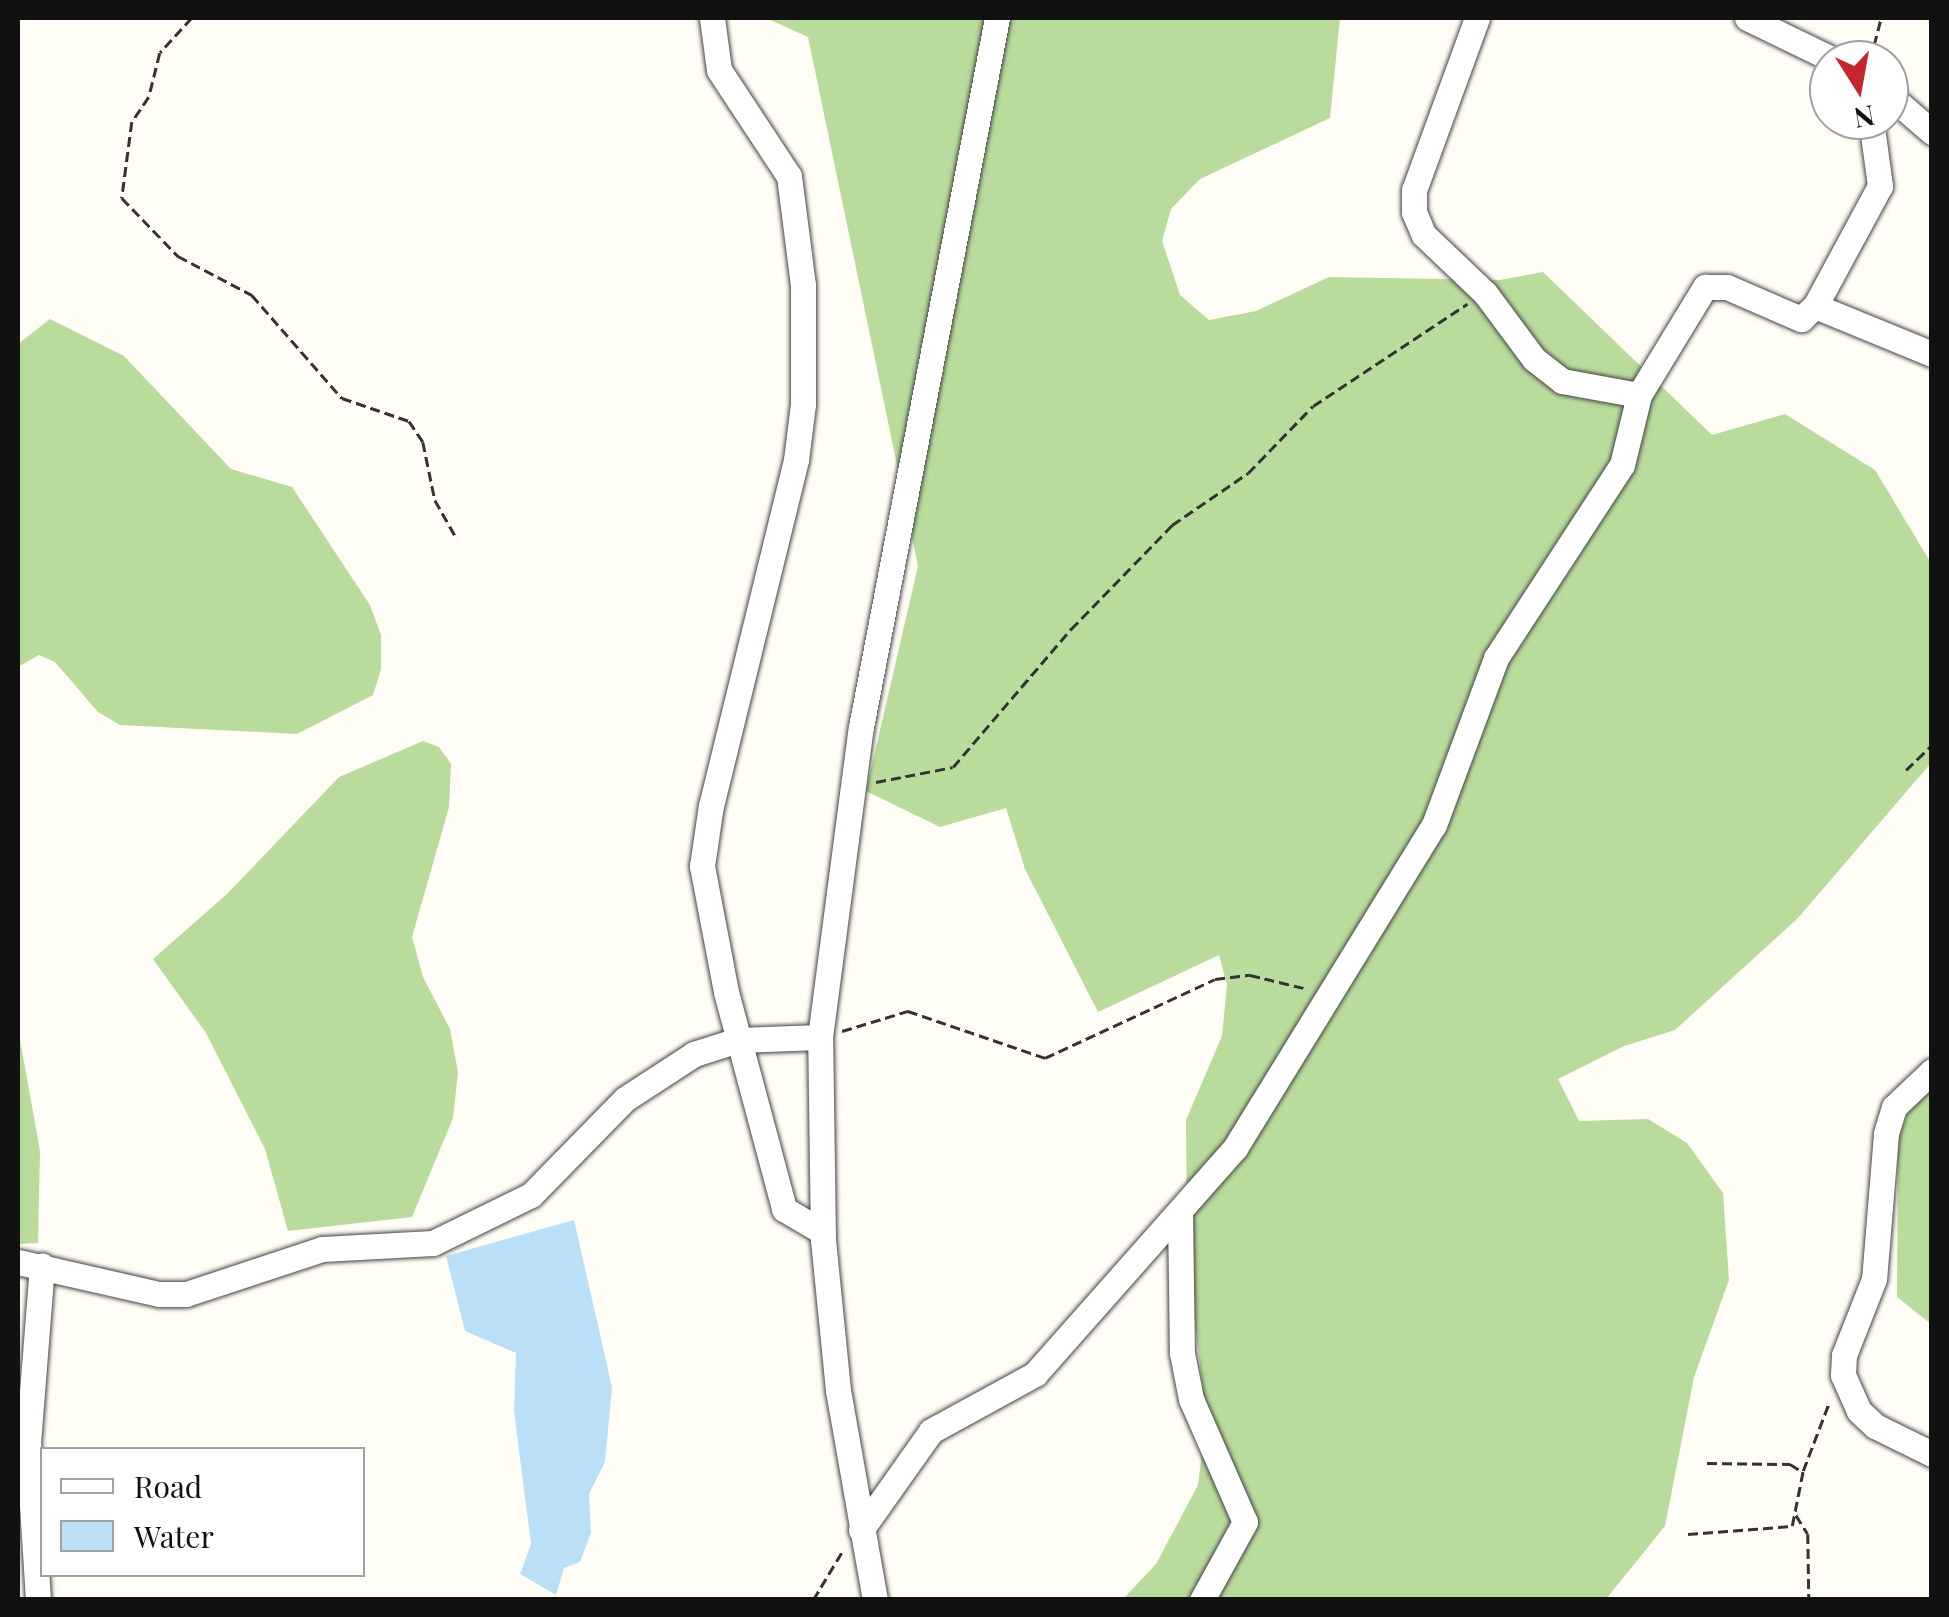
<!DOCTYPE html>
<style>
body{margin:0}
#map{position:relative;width:1949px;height:1617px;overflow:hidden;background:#fffdf5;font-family:"Playfair Display",serif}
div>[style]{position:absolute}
.forest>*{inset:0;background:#b9dc9c}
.water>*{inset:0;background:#b9e0f7}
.path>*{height:2.5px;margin-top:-1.25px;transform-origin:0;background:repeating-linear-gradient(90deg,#333 0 10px,transparent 0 15px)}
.roads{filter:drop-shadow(0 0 2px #444) drop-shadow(0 0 2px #444)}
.minor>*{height:25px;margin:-12.5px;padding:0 12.5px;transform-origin:12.5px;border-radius:12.5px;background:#fff}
span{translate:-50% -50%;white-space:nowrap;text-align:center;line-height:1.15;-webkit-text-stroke:10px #fff;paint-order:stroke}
.frame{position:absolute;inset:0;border:20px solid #111;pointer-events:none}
.legend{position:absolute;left:40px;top:1447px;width:325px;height:130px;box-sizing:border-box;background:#fff;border:2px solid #a0a0a0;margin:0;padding:12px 18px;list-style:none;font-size:30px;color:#111}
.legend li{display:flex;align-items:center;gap:20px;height:50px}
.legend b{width:50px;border:2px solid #a0a0a0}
.north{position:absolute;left:1809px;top:40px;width:100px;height:100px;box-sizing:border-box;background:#fff;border:2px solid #a0a0a0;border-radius:50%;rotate:169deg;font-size:28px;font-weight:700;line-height:40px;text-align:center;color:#111}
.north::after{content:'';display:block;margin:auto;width:35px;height:45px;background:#c4262e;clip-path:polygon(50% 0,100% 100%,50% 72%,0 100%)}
</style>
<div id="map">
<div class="forest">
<div style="clip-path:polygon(766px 18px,1340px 18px,1330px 118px,1200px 179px,1171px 209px,1162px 241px,1180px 295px,1209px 320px,1256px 311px,1329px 277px,1500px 280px,1543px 272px,1712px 435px,1785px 414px,1875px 470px,1931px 563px,1931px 763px,1798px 918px,1675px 1030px,1624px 1046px,1558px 1079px,1579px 1121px,1648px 1119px,1687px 1143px,1723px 1193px,1729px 1280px,1694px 1377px,1665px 1526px,1606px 1599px,1123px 1599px,1156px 1564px,1198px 1485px,1206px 1419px,1187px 1249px,1186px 1120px,1222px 1036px,1227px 985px,1219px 955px,1098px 1012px,1025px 869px,1006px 808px,940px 827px,866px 791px,918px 566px,808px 37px)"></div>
<div style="clip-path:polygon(50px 319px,124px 356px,231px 469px,292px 487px,370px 605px,381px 635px,381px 669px,373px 695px,297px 734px,120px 725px,98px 712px,55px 662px,39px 655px,18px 667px,18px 344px)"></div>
<div style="clip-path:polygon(423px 741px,439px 747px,451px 764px,449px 807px,412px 937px,423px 977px,450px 1029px,458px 1072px,453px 1118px,412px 1217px,288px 1231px,265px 1149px,206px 1033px,153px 959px,227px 894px,339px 777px)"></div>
<div style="clip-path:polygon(18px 1028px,40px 1151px,38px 1243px,18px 1244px)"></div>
<div style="clip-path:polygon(1931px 1055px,1931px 1324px,1897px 1297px,1898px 1139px)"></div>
</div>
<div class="water">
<div style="clip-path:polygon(574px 1220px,612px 1387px,605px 1462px,589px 1494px,591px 1533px,580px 1562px,564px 1568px,556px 1595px,520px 1574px,531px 1544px,514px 1411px,516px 1353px,465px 1331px,446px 1256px)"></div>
</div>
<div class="path">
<div style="left:192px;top:18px;width:47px;rotate:132.4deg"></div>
<div style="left:160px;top:53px;width:45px;rotate:104deg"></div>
<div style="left:149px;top:97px;width:30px;rotate:124deg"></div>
<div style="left:132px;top:122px;width:77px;rotate:97.5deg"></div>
<div style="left:122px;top:198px;width:81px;rotate:46deg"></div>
<div style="left:178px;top:256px;width:84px;rotate:27.8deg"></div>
<div style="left:252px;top:295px;width:137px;rotate:48.9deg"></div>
<div style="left:342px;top:398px;width:71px;rotate:18.9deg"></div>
<div style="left:409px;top:421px;width:25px;rotate:56deg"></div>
<div style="left:423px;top:442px;width:59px;rotate:78.3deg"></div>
<div style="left:435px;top:500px;width:45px;rotate:60.6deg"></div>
<div style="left:1870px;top:60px;width:43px;rotate:-75.3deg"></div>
<div style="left:1906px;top:770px;width:36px;rotate:-44deg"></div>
<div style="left:876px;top:782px;width:78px;rotate:-11deg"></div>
<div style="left:953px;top:767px;width:182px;rotate:-49.5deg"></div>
<div style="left:1071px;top:629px;width:145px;rotate:-45.8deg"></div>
<div style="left:1172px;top:525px;width:92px;rotate:-34.4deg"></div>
<div style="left:1248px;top:473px;width:93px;rotate:-45.9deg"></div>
<div style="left:1313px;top:406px;width:185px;rotate:-33.5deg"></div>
<div style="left:842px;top:1031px;width:69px;rotate:-16.9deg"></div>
<div style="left:908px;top:1011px;width:145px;rotate:18.9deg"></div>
<div style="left:1045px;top:1058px;width:187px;rotate:-24.9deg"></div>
<div style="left:1215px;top:979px;width:35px;rotate:-7deg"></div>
<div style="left:1250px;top:975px;width:60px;rotate:13.6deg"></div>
<div style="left:1707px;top:1463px;width:83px;rotate:0.7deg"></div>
<div style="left:1790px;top:1464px;width:13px;rotate:32deg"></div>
<div style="left:1796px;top:1515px;width:22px;rotate:58deg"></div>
<div style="left:1808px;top:1534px;width:66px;rotate:89.1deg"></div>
<div style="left:1688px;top:1534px;width:104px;rotate:-4.4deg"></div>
<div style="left:1792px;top:1526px;width:56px;rotate:-78.7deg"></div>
<div style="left:1803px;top:1471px;width:73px;rotate:-69.1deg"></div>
<div style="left:813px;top:1600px;width:58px;rotate:-59deg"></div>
</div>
<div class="roads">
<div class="minor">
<div style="left:712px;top:18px;width:52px;rotate:82.3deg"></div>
<div style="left:719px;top:70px;width:127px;rotate:56.6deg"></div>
<div style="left:789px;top:176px;width:110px;rotate:82.7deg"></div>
<div style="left:803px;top:285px;width:119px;rotate:90deg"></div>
<div style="left:803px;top:404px;width:56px;rotate:97.1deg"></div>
<div style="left:796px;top:460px;width:355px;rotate:103.8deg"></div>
<div style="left:711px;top:805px;width:62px;rotate:98.4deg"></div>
<div style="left:702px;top:866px;width:128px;rotate:79.2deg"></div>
<div style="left:726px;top:992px;width:225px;rotate:75deg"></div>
<div style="left:784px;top:1209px;width:45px;rotate:30.5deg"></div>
<div style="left:1477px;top:18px;width:183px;rotate:110.1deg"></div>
<div style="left:1414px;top:190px;width:22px;rotate:90deg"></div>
<div style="left:1414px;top:212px;width:25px;rotate:67deg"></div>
<div style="left:1424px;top:235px;width:84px;rotate:43.6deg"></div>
<div style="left:1485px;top:293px;width:82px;rotate:53.4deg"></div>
<div style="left:1534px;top:359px;width:36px;rotate:38deg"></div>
<div style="left:1562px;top:381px;width:78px;rotate:10.3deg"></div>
<div style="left:1747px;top:18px;width:97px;rotate:25.8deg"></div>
<div style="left:1889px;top:95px;width:57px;rotate:40.7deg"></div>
<div style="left:1871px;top:120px;width:67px;rotate:82.2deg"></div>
<div style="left:1880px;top:186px;width:136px;rotate:118.4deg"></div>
<div style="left:1815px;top:306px;width:126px;rotate:22.3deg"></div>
<div style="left:1932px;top:1071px;width:52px;rotate:136.5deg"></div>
<div style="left:1894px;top:1107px;width:28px;rotate:107deg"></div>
<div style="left:1886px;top:1134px;width:145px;rotate:94.7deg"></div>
<div style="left:1874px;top:1279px;width:82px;rotate:111.5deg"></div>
<div style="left:1844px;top:1355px;width:20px;rotate:93deg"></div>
<div style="left:1843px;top:1375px;width:39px;rotate:66deg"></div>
<div style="left:1859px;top:1411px;width:22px;rotate:43deg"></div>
<div style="left:1875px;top:1426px;width:64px;rotate:26.2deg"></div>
<div style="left:1180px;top:1212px;width:141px;rotate:89.2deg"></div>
<div style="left:1182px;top:1353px;width:47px;rotate:78.9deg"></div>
<div style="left:1191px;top:1399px;width:134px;rotate:66.3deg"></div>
<div style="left:1245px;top:1522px;width:89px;rotate:118.9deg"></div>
<div style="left:18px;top:1262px;width:145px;rotate:12.8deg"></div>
<div style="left:159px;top:1294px;width:27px"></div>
<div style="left:186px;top:1294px;width:143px;rotate:-18.3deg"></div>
<div style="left:322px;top:1249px;width:111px;rotate:-3.1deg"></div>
<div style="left:433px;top:1243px;width:109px;rotate:-26.1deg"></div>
<div style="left:531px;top:1195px;width:134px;rotate:-45.6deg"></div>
<div style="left:625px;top:1099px;width:82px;rotate:-33.1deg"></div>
<div style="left:694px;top:1054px;width:46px;rotate:-17.7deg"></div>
<div style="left:738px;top:1040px;width:82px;rotate:-2.1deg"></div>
<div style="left:861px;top:1530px;width:121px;rotate:-54.7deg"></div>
<div style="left:931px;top:1431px;width:119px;rotate:-28.7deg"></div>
<div style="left:1035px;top:1374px;width:302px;rotate:-48.5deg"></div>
<div style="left:1235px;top:1148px;width:379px;rotate:-58.4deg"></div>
<div style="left:1434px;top:825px;width:178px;rotate:-69.6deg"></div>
<div style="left:1496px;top:658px;width:230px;rotate:-56.9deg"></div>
<div style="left:1622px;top:465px;width:72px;rotate:-76.3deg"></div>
<div style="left:1639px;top:395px;width:127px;rotate:-58.6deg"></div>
<div style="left:1705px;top:287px;width:22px"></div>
<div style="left:1727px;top:287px;width:81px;rotate:23.4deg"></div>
<div style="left:1801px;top:319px;width:19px;rotate:-43deg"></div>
<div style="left:38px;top:1600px;width:157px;rotate:-93.6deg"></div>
<div style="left:28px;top:1443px;width:178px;rotate:-85.5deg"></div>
<div style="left:875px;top:1600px;width:213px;rotate:-100deg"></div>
<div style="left:838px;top:1390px;width:151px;rotate:-95.7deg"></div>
<div style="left:823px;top:1240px;width:203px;rotate:-90.8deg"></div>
<div style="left:820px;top:1037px;width:313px;rotate:-82.5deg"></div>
<div style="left:861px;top:727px;width:722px;rotate:-79.14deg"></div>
</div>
</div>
<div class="frame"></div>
<ul class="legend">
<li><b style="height:12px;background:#fff"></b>Road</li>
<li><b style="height:28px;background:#b9e0f7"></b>Water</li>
</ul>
<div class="north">N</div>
</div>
